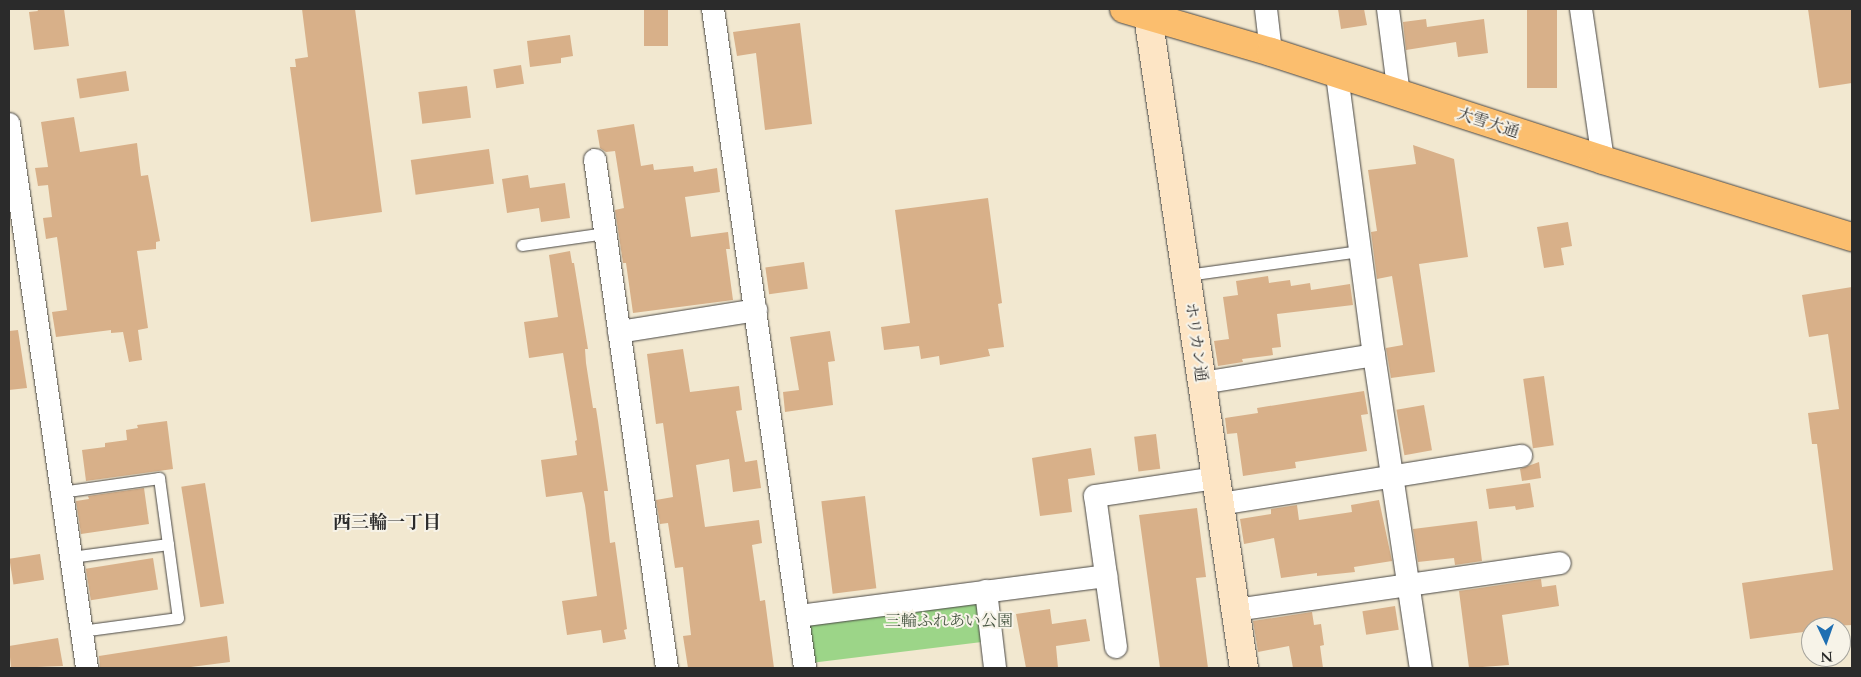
<!DOCTYPE html>
<meta charset="utf-8">
<style>
body{margin:0}
#map{position:relative;width:1861px;height:677px;overflow:hidden;background:#f2e8d0;font-family:Cardo,"Noto Serif JP",serif}
div>[style]{position:absolute}
.green>*{inset:0;background:#9cd588;transform-origin:0 0}
.building>*{inset:0;background:#d8b089;transform-origin:0 0}
.roads{filter:drop-shadow(0 0 1px #494744) drop-shadow(0 0 1px #494744)}
.lane>*{height:11px;margin:-5.5px;padding:0 5.5px;transform-origin:5.5px;border-radius:5.5px;background:#fff}
.street>*{height:22px;margin:-11px;padding:0 11px;transform-origin:11px;border-radius:11px;background:#fff}
.secondary>*{height:28px;margin:-14px;padding:0 14px;transform-origin:14px;border-radius:14px;background:#fde5c5}
.highway>*{height:28px;margin:-14px;padding:0 14px;transform-origin:14px;border-radius:14px;background:#fbbe6e}
span{translate:-50% -50%;white-space:nowrap;text-align:center;line-height:1.15;-webkit-text-stroke:4px #f7f3e8;paint-order:stroke}
.street-label{font-size:16px;color:#2b2b2b}
.park-label{font-size:16px;color:#475642}
.neighbourhood-label{font-size:18px;color:#2b2b2b;font-weight:700}
.frame{position:absolute;inset:0;border:10px solid #2b2b2b;pointer-events:none}
.north{position:absolute;left:1801px;top:617px;width:50px;height:50px;box-sizing:border-box;background:#f7f3e8;border:1px solid #a5a39c;border-radius:50%;rotate:177deg;font-size:14px;font-weight:700;line-height:20px;text-align:center;color:#2b2b2b}
.north::after{content:'';display:block;margin:auto;width:18px;height:22px;background:#1f6fb2;clip-path:polygon(50% 0,100% 100%,50% 72%,0 100%)}
</style>
<div id="map">
<div class="green">
<div style="left:986px;top:591px;width:50px;height:189px;rotate:83deg"></div>
</div>
<div class="building">
<div style="clip-path:polygon(37px 9px,64px 9px,69px 46px,34px 50px,29px 12px,38px 11px)"></div>
<div style="clip-path:polygon(302px 9px,355px 9px,382px 212px,311px 222px,290px 67px,296px 67px,295px 59px,308px 57px)"></div>
<div style="left:644px;top:9px;width:24px;height:37px"></div>
<div style="clip-path:polygon(1338px 9px,1364px 9px,1367px 25px,1341px 29px)"></div>
<div style="left:1527px;top:9px;width:30px;height:79px"></div>
<div style="clip-path:polygon(1808px 9px,1852px 9px,1852px 83px,1819px 88px)"></div>
<div style="clip-path:polygon(1426px 19px,1427px 27px,1484px 19px,1488px 53px,1458px 57px,1456px 42px,1406px 50px,1403px 22px)"></div>
<div style="clip-path:polygon(800px 23px,812px 124px,765px 130px,756px 53px,737px 56px,733px 32px)"></div>
<div style="clip-path:polygon(570px 35px,573px 56px,561px 58px,561px 63px,530px 67px,527px 41px)"></div>
<div style="left:521px;top:65px;width:19px;height:28px;rotate:81deg"></div>
<div style="left:126px;top:71px;width:20px;height:50px;rotate:81deg"></div>
<div style="left:467px;top:86px;width:32px;height:49px;rotate:83deg"></div>
<div style="clip-path:polygon(74px 117px,80px 152px,137px 143px,141px 176px,148px 175px,160px 241px,156px 242px,156px 249px,137px 251px,148px 328px,138px 330px,142px 360px,129px 362px,123px 332px,111px 333px,111px 330px,56px 337px,52px 312px,67px 310px,57px 237px,46px 239px,43px 218px,52px 217px,48px 185px,38px 186px,35px 168px,48px 167px,41px 122px)"></div>
<div style="clip-path:polygon(634px 124px,641px 166px,653px 164px,654px 170px,693px 166px,694px 172px,717px 168px,720px 192px,685px 197px,691px 237px,728px 232px,730px 249px,726px 249px,733px 300px,633px 313px,626px 263px,623px 263px,615px 210px,624px 208px,615px 151px,606px 152px,600px 148px,597px 130px)"></div>
<div style="clip-path:polygon(1413px 145px,1454px 159px,1468px 257px,1419px 264px,1435px 372px,1391px 378px,1386px 348px,1403px 345px,1392px 276px,1377px 279px,1371px 232px,1377px 231px,1368px 170px,1416px 164px)"></div>
<div style="left:489px;top:149px;width:35px;height:79px;rotate:82deg"></div>
<div style="clip-path:polygon(528px 175px,530px 188px,565px 183px,570px 218px,541px 222px,539px 208px,507px 213px,502px 179px)"></div>
<div style="clip-path:polygon(988px 198px,1002px 303px,998px 304px,1004px 347px,988px 349px,990px 356px,940px 365px,939px 356px,921px 359px,919px 346px,884px 350px,881px 327px,910px 323px,895px 210px)"></div>
<div style="clip-path:polygon(1568px 222px,1572px 246px,1561px 248px,1564px 265px,1544px 268px,1537px 227px)"></div>
<div style="clip-path:polygon(570px 251px,572px 263px,574px 263px,588px 349px,585px 349px,586px 363px,593px 408px,596px 408px,598px 421px,608px 491px,604px 491px,610px 543px,615px 542px,627px 629px,624px 630px,626px 639px,603px 643px,601px 630px,567px 635px,562px 601px,597px 596px,585px 505px,582px 492px,546px 497px,541px 460px,577px 455px,575px 441px,577px 440px,563px 353px,529px 358px,524px 322px,558px 317px,549px 255px)"></div>
<div style="left:804px;top:262px;width:27px;height:39px;rotate:82deg"></div>
<div style="clip-path:polygon(1268px 276px,1269px 283px,1290px 280px,1291px 286px,1310px 283px,1311px 290px,1350px 284px,1353px 305px,1277px 314px,1281px 347px,1272px 348px,1273px 355px,1242px 359px,1243px 362px,1218px 366px,1214px 341px,1229px 339px,1223px 297px,1238px 295px,1236px 281px)"></div>
<div style="clip-path:polygon(1852px 287px,1852px 625px,1811px 627px,1811px 631px,1750px 639px,1742px 583px,1833px 570px,1817px 444px,1812px 444px,1808px 413px,1839px 409px,1828px 334px,1809px 337px,1802px 295px)"></div>
<div style="clip-path:polygon(18px 330px,27px 388px,9px 390px,9px 331px)"></div>
<div style="clip-path:polygon(830px 331px,835px 361px,828px 362px,833px 405px,785px 412px,783px 392px,799px 390px,790px 337px)"></div>
<div style="clip-path:polygon(683px 349px,690px 392px,739px 386px,742px 410px,736px 411px,745px 462px,757px 460px,761px 488px,733px 492px,729px 459px,696px 465px,705px 527px,759px 520px,762px 543px,752px 545px,760px 601px,765px 600px,774px 668px,688px 668px,683px 636px,691px 635px,683px 567px,675px 568px,668px 523px,660px 524px,656px 500px,673px 497px,663px 423px,656px 424px,647px 354px)"></div>
<div style="left:1544px;top:376px;width:70px;height:21px;rotate:82deg"></div>
<div style="clip-path:polygon(1364px 391px,1368px 414px,1361px 415px,1367px 451px,1295px 462px,1296px 468px,1243px 476px,1237px 433px,1227px 434px,1225px 418px,1258px 413px,1257px 408px)"></div>
<div style="left:1424px;top:405px;width:46px;height:28px;rotate:80deg"></div>
<div style="clip-path:polygon(167px 421px,173px 469px,86px 481px,82px 450px,105px 447px,105px 443px,127px 440px,126px 430px,138px 428px,137px 425px)"></div>
<div style="left:1156px;top:434px;width:35px;height:22px;rotate:83deg"></div>
<div style="clip-path:polygon(1091px 448px,1095px 475px,1068px 479px,1072px 512px,1040px 516px,1032px 458px)"></div>
<div style="clip-path:polygon(1539px 462px,1541px 478px,1522px 481px,1520px 469px)"></div>
<div style="left:205px;top:483px;width:122px;height:24px;rotate:81deg"></div>
<div style="clip-path:polygon(1530px 483px,1534px 507px,1516px 510px,1515px 506px,1489px 509px,1486px 489px)"></div>
<div style="clip-path:polygon(144px 488px,149px 524px,81px 534px,76px 501px,89px 499px,88px 496px)"></div>
<div style="left:865px;top:496px;width:93px;height:44px;rotate:83deg"></div>
<div style="clip-path:polygon(1379px 500px,1392px 561px,1354px 567px,1355px 572px,1317px 576px,1317px 573px,1281px 578px,1274px 538px,1244px 544px,1240px 519px,1271px 514px,1271px 509px,1297px 505px,1299px 520px,1352px 512px,1351px 505px)"></div>
<div style="clip-path:polygon(1197px 508px,1206px 577px,1196px 578px,1208px 668px,1160px 668px,1139px 515px)"></div>
<div style="clip-path:polygon(1477px 521px,1482px 561px,1455px 565px,1454px 558px,1418px 562px,1413px 529px)"></div>
<div style="left:40px;top:554px;width:26px;height:31px;rotate:81deg"></div>
<div style="left:153px;top:558px;width:32px;height:68px;rotate:81deg"></div>
<div style="clip-path:polygon(1541px 579px,1542px 587px,1556px 585px,1559px 606px,1502px 615px,1509px 665px,1469px 668px,1459px 591px)"></div>
<div style="left:1395px;top:606px;width:24px;height:33px;rotate:81deg"></div>
<div style="clip-path:polygon(1050px 609px,1052px 624px,1086px 619px,1090px 641px,1056px 646px,1058px 668px,1026px 668px,1016px 614px)"></div>
<div style="clip-path:polygon(1312px 612px,1314px 625px,1321px 624px,1324px 645px,1320px 646px,1323px 668px,1293px 668px,1289px 646px,1258px 652px,1253px 621px)"></div>
<div style="clip-path:polygon(227px 636px,230px 662px,183px 668px,100px 668px,99px 656px)"></div>
<div style="clip-path:polygon(58px 638px,63px 666px,11px 668px,9px 646px)"></div>
</div>
<div class="roads">
<div class="lane">
<div style="left:522px;top:245px;width:84px;rotate:-8.2deg"></div>
<div style="left:1187px;top:275px;width:176px;rotate:-7.9deg"></div>
<div style="left:61px;top:492px;width:99px;rotate:-8.1deg"></div>
<div style="left:159px;top:478px;width:141px;rotate:82.3deg"></div>
<div style="left:178px;top:618px;width:98px;rotate:172.4deg"></div>
<div style="left:71px;top:557px;width:98px;rotate:-7.6deg"></div>
</div>
<div class="street">
<div style="left:713px;top:9px;width:665px;rotate:82.05deg"></div>
<div style="left:1266px;top:9px;width:43px;rotate:83.4deg"></div>
<div style="left:1388px;top:9px;width:87px;rotate:82.7deg"></div>
<div style="left:1581px;top:9px;width:153px;rotate:81.7deg"></div>
<div style="left:1337px;top:75px;width:282px;rotate:82.5deg"></div>
<div style="left:1374px;top:355px;width:317px;rotate:81.5deg"></div>
<div style="left:9px;top:124px;width:550px;rotate:81.84deg"></div>
<div style="left:595px;top:160px;width:513px;rotate:81.93deg"></div>
<div style="left:619px;top:332px;width:139px;rotate:-9.1deg"></div>
<div style="left:1202px;top:383px;width:174px;rotate:-9.2deg"></div>
<div style="left:1220px;top:504px;width:305px;rotate:-9.1deg"></div>
<div style="left:986px;top:591px;width:78px;rotate:83.3deg"></div>
<div style="left:1235px;top:610px;width:328px;rotate:-8.2deg"></div>
<div style="left:799px;top:616px;width:310px;rotate:-7.4deg"></div>
<div style="left:1116px;top:647px;width:152px;rotate:-97.9deg"></div>
<div style="left:1095px;top:496px;width:122px;rotate:-8.5deg"></div>
</div>
<div class="secondary">
<div style="left:1147px;top:9px;width:666px;rotate:81.63deg"></div>
</div>
<div class="highway">
<div style="left:1124px;top:9px;width:153px;rotate:16.3deg"></div>
<div style="left:1271px;top:52px;width:349px;rotate:18deg"></div>
<div style="left:1603px;top:160px;width:261px;rotate:17.2deg"></div>
</div>
</div>
<div class="street-label">
<span style="left:1488px;top:123px;rotate:18deg">大雪大通</span>
<span style="left:1196px;top:342px;rotate:82deg">ホリカン通</span>
</div>
<div class="park-label">
<span style="left:949px;top:621px">三輪ふれあい公園</span>
</div>
<div class="neighbourhood-label">
<span style="left:387px;top:523px">西三輪一丁目</span>
</div>
<div class="frame"></div>
<div class="north">N</div>
</div>
